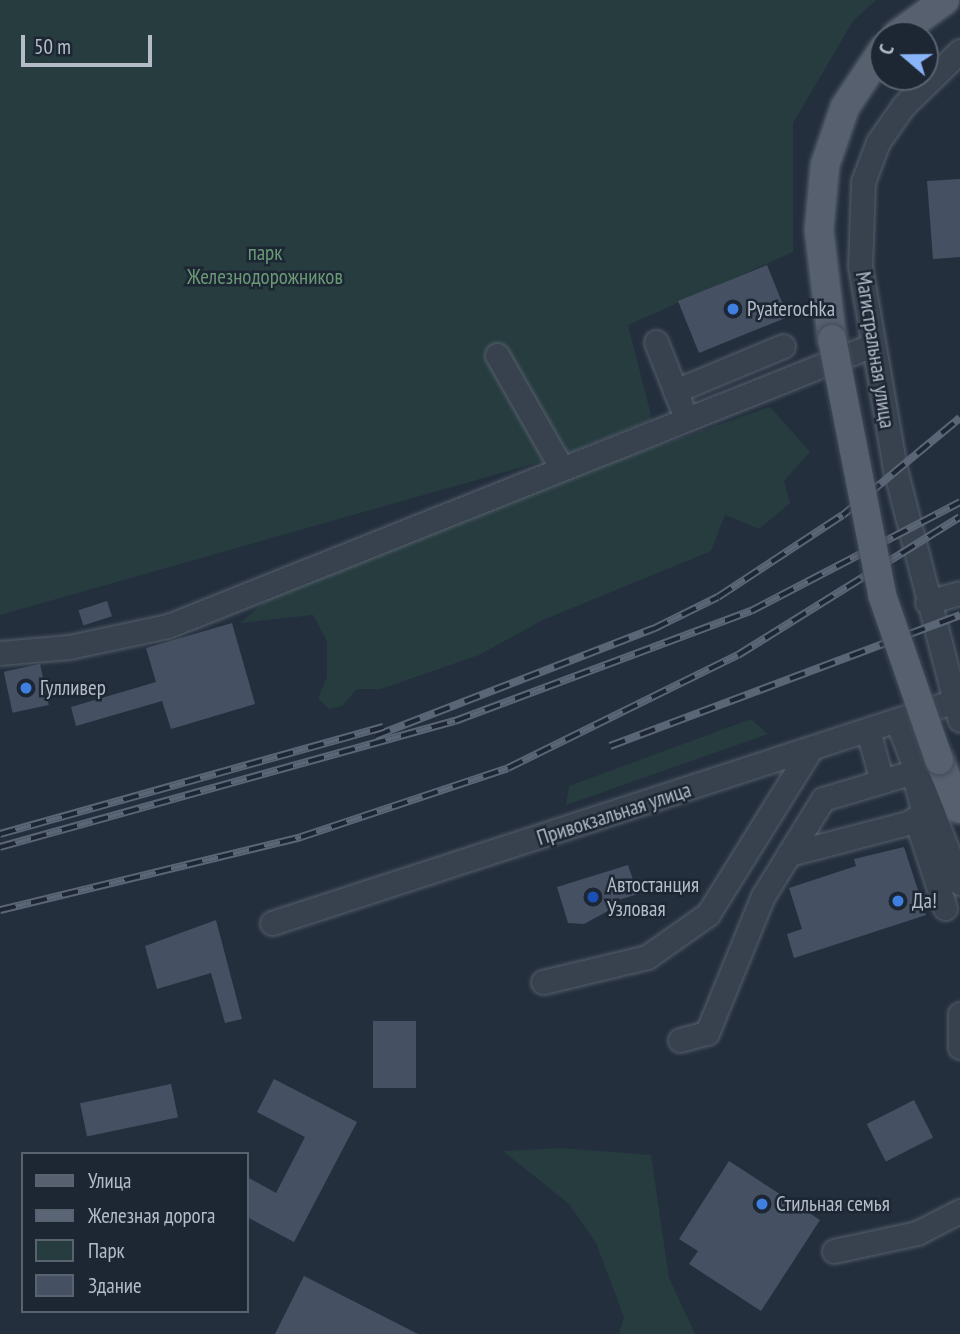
<!DOCTYPE html>
<meta charset="utf-8">
<style>
body{margin:0}
#map{position:relative;width:960px;height:1334px;overflow:hidden;background:#242f3e;font-family:"PT Sans Narrow",sans-serif}
div>[style]{position:absolute}
.green>*{inset:0;background:#263c3f}
.building>*{inset:0;background:#455162;transform-origin:0 0}
.roads{filter:drop-shadow(0 0 2px #565f6c) drop-shadow(0 0 2px #565f6c)}
.minor>*{height:23px;margin:-11.5px;padding:0 11.5px;transform-origin:11.5px;border-radius:11.5px;background:#38414e}
.major>*{height:28px;margin:-14px;padding:0 14px;transform-origin:14px;border-radius:14px;background:#56606e}
.rail>*{height:8px;margin-top:-4px;transform-origin:0;background:repeating-linear-gradient(90deg,#1d2633 0 16px,#5a6575 0 32px);box-sizing:border-box;border-block:2px solid #5a6575}
.bridges{filter:drop-shadow(0 0 2px #414a57) drop-shadow(0 0 2px #414a57)}
.major-bridge>*{height:28px;margin:-14px;padding:0 14px;transform-origin:14px;border-radius:14px;background:#56606e}
.dots>*{width:19px;height:19px;translate:-50% -50%;box-sizing:border-box;border:4px solid #1d2633;border-radius:50%}
span{translate:-50% -50%;white-space:nowrap;text-align:center;line-height:1.15;-webkit-text-stroke:5px #1d2633;paint-order:stroke}
.park-label{font-size:21px;color:#6b9a76}
.poi-label{font-size:21px;color:#b4bcc9}
.left{translate:0 -50%;text-align:left}
.street-label{font-size:21px;color:#b4bcc9}
.legend{position:absolute;left:21px;top:1152px;width:228px;height:161px;box-sizing:border-box;background:#1d2633;border:2px solid #59626f;margin:0;padding:9px 12px;list-style:none;font-size:21px;color:#b4bcc9}
.legend li{display:flex;align-items:center;gap:14px;height:35px}
.legend b{width:35px;border:2px solid #59626f}
.north{position:absolute;left:869px;top:21px;width:70px;height:70px;box-sizing:border-box;background:#1d2633;border:2px solid #59626f;border-radius:50%;rotate:290deg;font-size:19px;font-weight:700;line-height:28px;text-align:center;color:#b4bcc9}
.north::after{content:'';display:block;margin:auto;width:24px;height:32px;background:#8ab4f8;clip-path:polygon(50% 0,100% 100%,50% 72%,0 100%)}
.scale{position:absolute;left:21px;top:35px;width:131px;height:32px;box-sizing:border-box;border:4px solid #b4bcc9;border-top:0;padding-left:9px;font-size:21px;line-height:24px;white-space:nowrap;color:#b4bcc9;-webkit-text-stroke:5px #1d2633;paint-order:stroke}
</style>
<div id="map">
<div class="green">
<div style="clip-path:polygon(0 0,876px 0,853px 21px,793px 123px,793px 252px,628px 325px,652px 419px,561px 456px,0 615px)"></div>
<div style="clip-path:polygon(770px 407px,810px 452px,784px 481px,790px 503px,759px 529px,725px 515px,711px 551px,543px 620px,479px 655px,381px 689px,357px 689px,342px 706px,329px 709px,318px 698px,327px 677px,327px 641px,313px 615px,240px 623px,301px 570px)"></div>
<div style="clip-path:polygon(751px 719px,768px 734px,566px 805px,569px 786px)"></div>
<div style="clip-path:polygon(560px 1148px,651px 1155px,669px 1278px,695px 1334px,619px 1334px,624px 1317px,596px 1243px,569px 1204px,503px 1151px)"></div>
</div>
<div class="building">
<div style="clip-path:polygon(960px 179px,960px 257px,933px 259px,927px 181px)"></div>
<div style="left:767px;top:265px;width:56px;height:96px;rotate:68deg"></div>
<div style="left:107px;top:601px;width:16px;height:30px;rotate:72deg"></div>
<div style="clip-path:polygon(232px 623px,255px 704px,171px 729px,162px 701px,76px 726px,71px 707px,156px 682px,146px 648px)"></div>
<div style="left:40px;top:664px;width:42px;height:37px;rotate:78deg"></div>
<div style="clip-path:polygon(904px 847px,926px 915px,794px 958px,787px 934px,802px 929px,789px 888px,856px 866px,854px 859px)"></div>
<div style="clip-path:polygon(628px 865px,638px 894px,615px 901px,617px 906px,584px 924px,568px 923px,557px 887px)"></div>
<div style="clip-path:polygon(216px 920px,242px 1019px,225px 1023px,211px 973px,157px 989px,145px 946px)"></div>
<div style="left:373px;top:1021px;width:43px;height:67px"></div>
<div style="clip-path:polygon(274px 1079px,357px 1122px,294px 1242px,247px 1217px,247px 1177px,276px 1193px,305px 1137px,257px 1112px)"></div>
<div style="left:171px;top:1084px;width:34px;height:93px;rotate:78deg"></div>
<div style="left:914px;top:1100px;width:42px;height:53px;rotate:63deg"></div>
<div style="clip-path:polygon(729px 1161px,820px 1220px,761px 1311px,689px 1264px,698px 1251px,679px 1239px)"></div>
<div style="clip-path:polygon(304px 1276px,418px 1334px,275px 1334px)"></div>
</div>
<div class="roads">
<div class="minor">
<div style="left:960px;top:51px;width:78px;rotate:136deg"></div>
<div style="left:904px;top:105px;width:45px;rotate:125.1deg"></div>
<div style="left:878px;top:142px;width:43px;rotate:110.6deg"></div>
<div style="left:863px;top:182px;width:84px;rotate:92deg"></div>
<div style="left:860px;top:266px;width:206px;rotate:80.2deg"></div>
<div style="left:895px;top:469px;width:259px;rotate:75.5deg"></div>
<div style="left:656px;top:342px;width:68px;rotate:68.4deg"></div>
<div style="left:497px;top:355px;width:129px;rotate:60.3deg"></div>
<div style="left:675px;top:391px;width:117px;rotate:-22.6deg"></div>
<div style="left:927px;top:602px;width:34px;rotate:-15deg"></div>
<div style="left:0;top:653px;width:69px;rotate:-5deg"></div>
<div style="left:69px;top:647px;width:101px;rotate:-12deg"></div>
<div style="left:168px;top:626px;width:759px;rotate:-21.73deg"></div>
<div style="left:897px;top:721px;width:174px;rotate:68.7deg"></div>
<div style="left:868px;top:731px;width:52px;rotate:74.4deg"></div>
<div style="left:924px;top:813px;width:18px;rotate:103deg"></div>
<div style="left:920px;top:831px;width:81px;rotate:72deg"></div>
<div style="left:789px;top:854px;width:123px;rotate:-14.6deg"></div>
<div style="left:908px;top:823px;width:19px;rotate:-32deg"></div>
<div style="left:272px;top:923px;width:718px;rotate:-18.01deg"></div>
<div style="left:543px;top:982px;width:107px;rotate:-13.5deg"></div>
<div style="left:647px;top:957px;width:75px;rotate:-35.2deg"></div>
<div style="left:708px;top:914px;width:191px;rotate:-58.1deg"></div>
<div style="left:960px;top:1014px;width:33px;rotate:90deg"></div>
<div style="left:680px;top:1040px;width:28px;rotate:-15deg"></div>
<div style="left:707px;top:1033px;width:148px;rotate:-67.8deg"></div>
<div style="left:763px;top:896px;width:114px;rotate:-58.3deg"></div>
<div style="left:823px;top:799px;width:94px;rotate:-16.7deg"></div>
<div style="left:913px;top:772px;width:42px;rotate:75deg"></div>
<div style="left:924px;top:813px;width:8px;rotate:-14deg"></div>
<div style="left:834px;top:1251px;width:85px;rotate:-12.2deg"></div>
<div style="left:917px;top:1233px;width:48px;rotate:-27.1deg"></div>
</div>
<div class="major">
<div style="left:897px;top:35px;width:59px;rotate:-36.1deg"></div>
<div style="left:832px;top:339px;width:110px;rotate:-96.8deg"></div>
<div style="left:819px;top:230px;width:65px;rotate:-84.7deg"></div>
<div style="left:825px;top:165px;width:61px;rotate:-71deg"></div>
<div style="left:845px;top:107px;width:69px;rotate:-56.3deg"></div>
<div style="left:939px;top:760px;width:53px;rotate:66.8deg"></div>
</div>
</div>
<div class="rail">
<div style="left:375px;top:736px;width:298px;rotate:-21.1deg"></div>
<div style="left:653px;top:629px;width:72px;rotate:-26.2deg"></div>
<div style="left:718px;top:597px;width:149px;rotate:-33.3deg"></div>
<div style="left:843px;top:515px;width:152px;rotate:-39.7deg"></div>
<div style="left:610px;top:746px;width:374px;rotate:-20.5deg"></div>
<div style="left:0;top:834px;width:398px;rotate:-15.6deg"></div>
<div style="left:0;top:847px;width:472px;rotate:-15.5deg"></div>
<div style="left:455px;top:721px;width:316px;rotate:-20.4deg"></div>
<div style="left:751px;top:611px;width:236px;rotate:-27.5deg"></div>
<div style="left:0;top:910px;width:310px;rotate:-13.6deg"></div>
<div style="left:301px;top:837px;width:218px;rotate:-18.4deg"></div>
<div style="left:508px;top:768px;width:256px;rotate:-26.2deg"></div>
<div style="left:738px;top:655px;width:261px;rotate:-31.9deg"></div>
</div>
<div class="bridges">
<div class="major-bridge">
<div style="left:832px;top:339px;width:261px;rotate:78.9deg"></div>
<div style="left:882px;top:595px;width:175px;rotate:70.9deg"></div>
</div>
</div>
<div class="dots">
<div style="left:733px;top:309px;background:#3f7fe0"></div>
<div style="left:26px;top:688px;background:#3f7fe0"></div>
<div style="left:593px;top:897px;background:#1a4fb4"></div>
<div style="left:898px;top:901px;background:#3f7fe0"></div>
<div style="left:762px;top:1204px;background:#3f7fe0"></div>
</div>
<div class="park-label">
<span style="left:265px;top:265px">парк<br>Железнодорожников</span>
</div>
<div class="poi-label">
<span class="left" style="left:747px;top:309px">Pyaterochka</span>
<span class="left" style="left:40px;top:688px">Гулливер</span>
<span class="left" style="left:607px;top:897px">Автостанция<br>Узловая</span>
<span class="left" style="left:912px;top:901px">Да!</span>
<span class="left" style="left:776px;top:1204px">Стильная семья</span>
</div>
<div class="street-label">
<span style="left:875px;top:350px;rotate:81deg">Магистральная улица</span>
<span style="left:614px;top:814px;rotate:-18deg">Привокзальная улица</span>
</div>
<ul class="legend">
<li><b style="height:9px;background:#56606e"></b>Улица</li>
<li><b style="height:9px;background:#5a6575"></b>Железная дорога</li>
<li><b style="height:19px;background:#263c3f"></b>Парк</li>
<li><b style="height:19px;background:#455162"></b>Здание</li>
</ul>
<div class="north">С</div>
<div class="scale">50 m</div>
</div>
